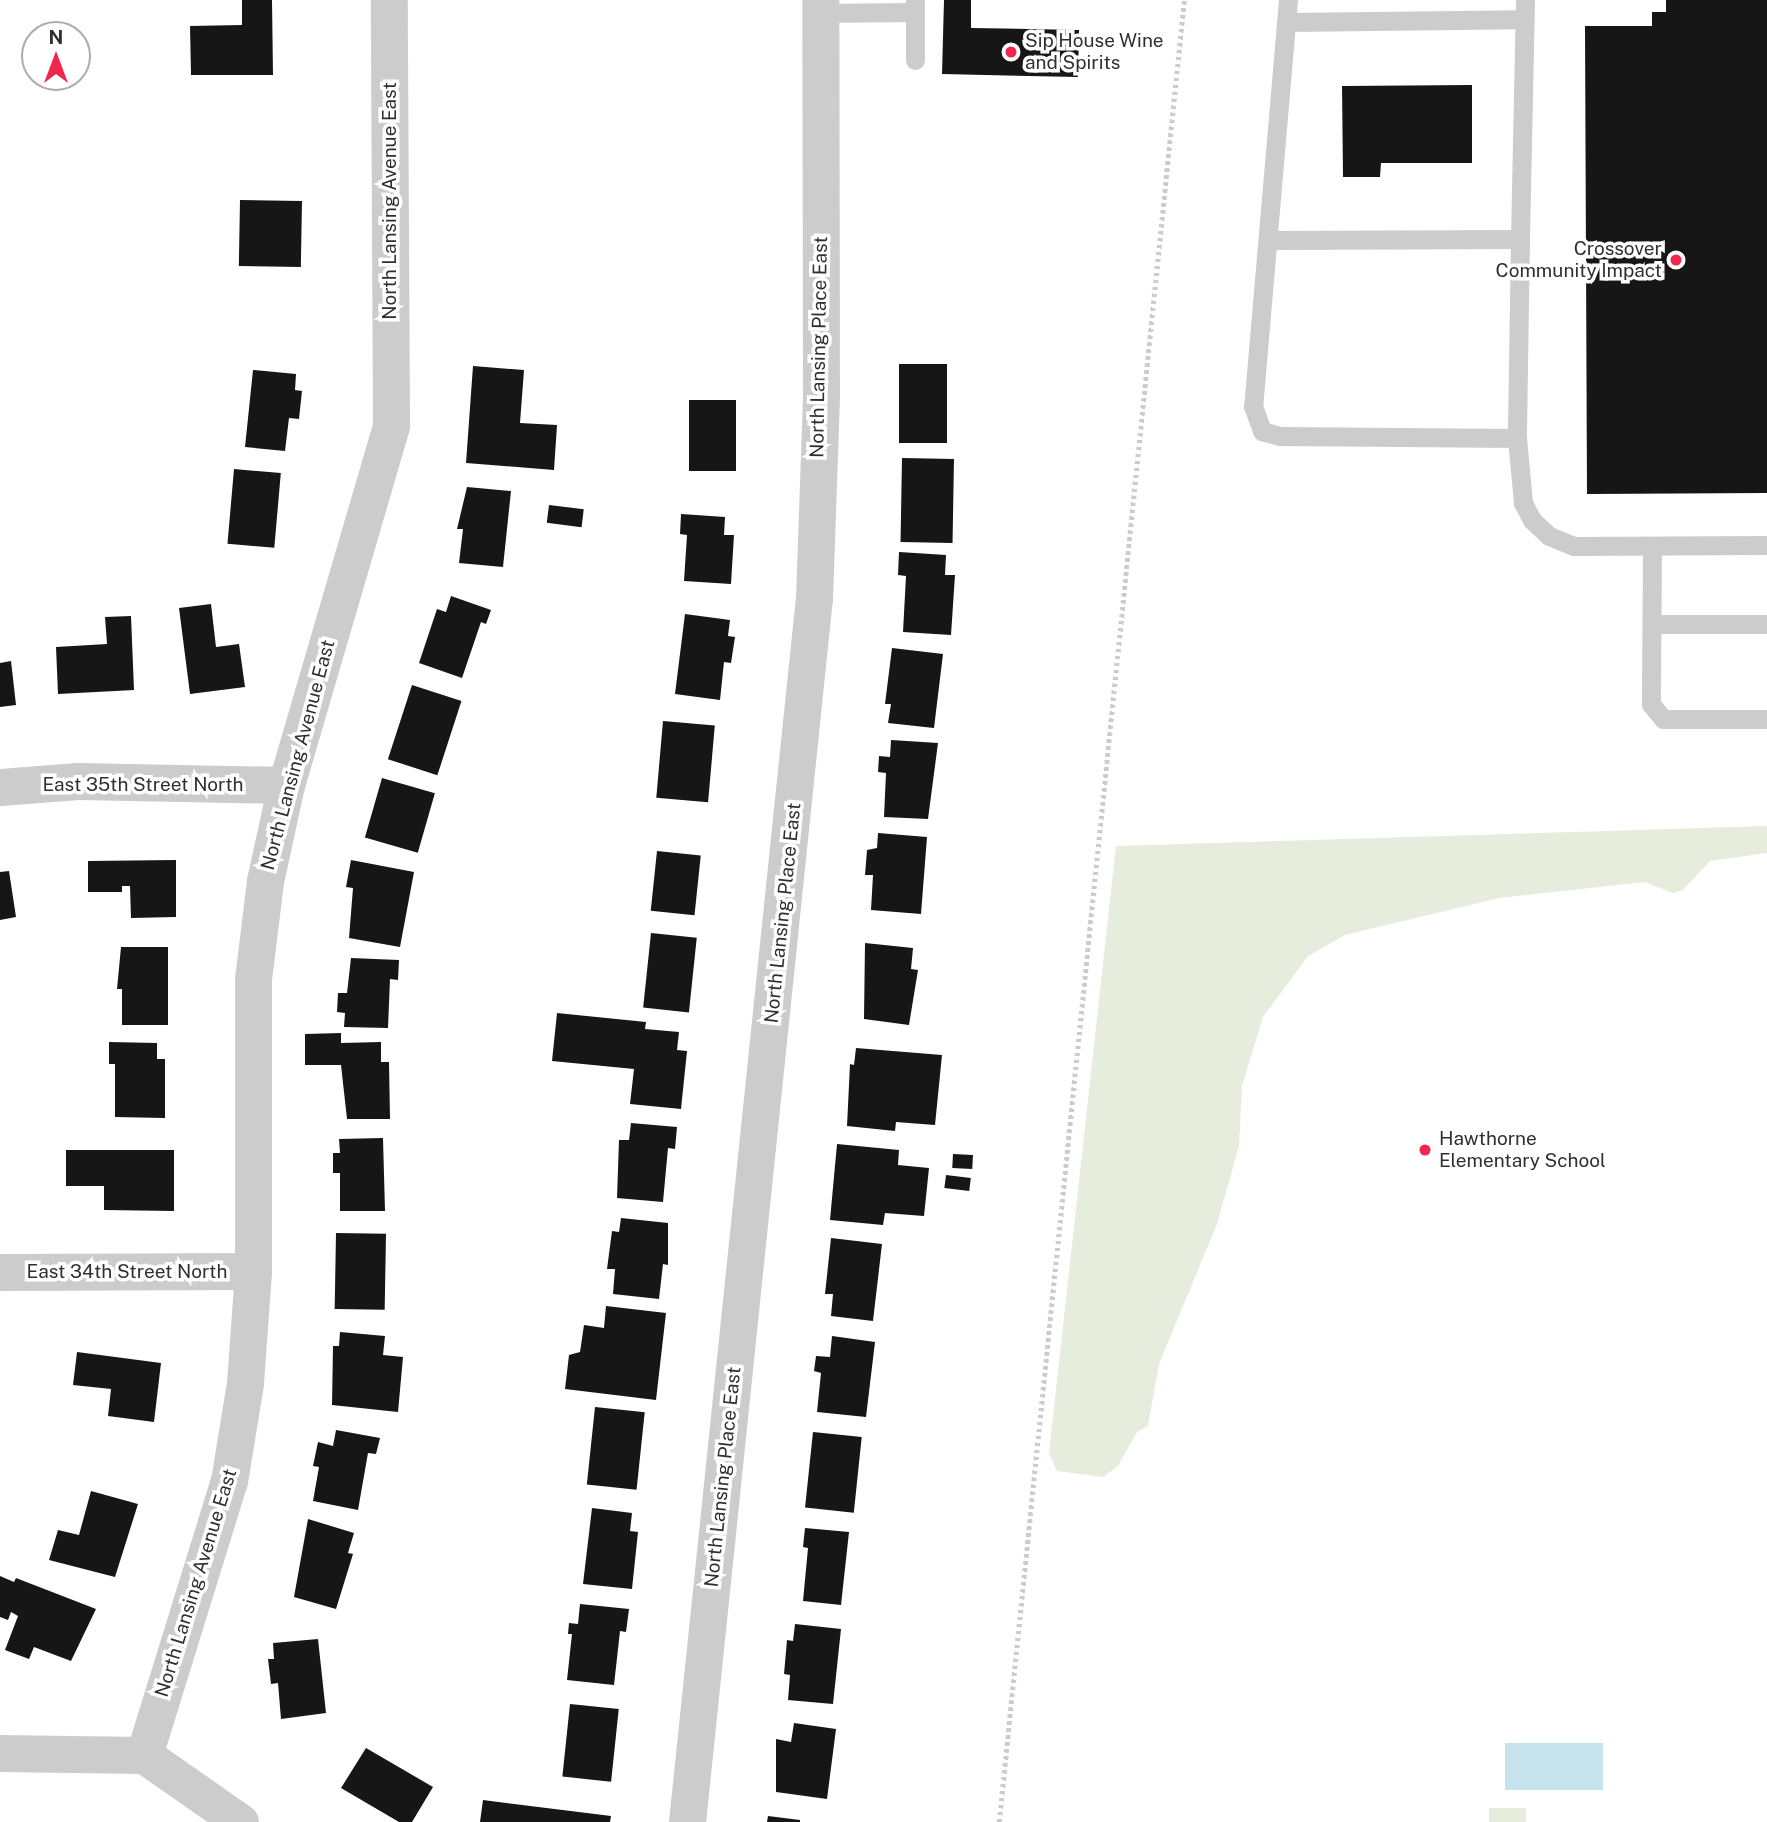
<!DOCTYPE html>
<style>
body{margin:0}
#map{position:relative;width:1767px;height:1822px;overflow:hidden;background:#fff;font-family:"Public Sans",sans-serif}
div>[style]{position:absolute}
.green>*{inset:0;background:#e7eddc;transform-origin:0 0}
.water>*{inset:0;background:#c7e4ee;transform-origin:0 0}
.building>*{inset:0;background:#161616;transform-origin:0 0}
.path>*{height:4.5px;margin-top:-2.25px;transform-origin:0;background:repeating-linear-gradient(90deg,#ccc 0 3.5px,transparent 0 7px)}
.lane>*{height:19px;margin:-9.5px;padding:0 9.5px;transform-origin:9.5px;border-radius:9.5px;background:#ccc}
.street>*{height:37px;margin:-18.5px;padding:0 18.5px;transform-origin:18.5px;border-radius:18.5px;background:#ccc}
.dots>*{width:19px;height:19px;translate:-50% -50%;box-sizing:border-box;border:4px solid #fff;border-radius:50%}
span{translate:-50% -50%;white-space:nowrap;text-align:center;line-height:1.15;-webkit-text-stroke:7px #fff;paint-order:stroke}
.poi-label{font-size:19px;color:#2f2f2f}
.left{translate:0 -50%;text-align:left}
.right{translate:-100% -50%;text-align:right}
.street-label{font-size:19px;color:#2f2f2f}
.north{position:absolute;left:21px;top:21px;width:70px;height:70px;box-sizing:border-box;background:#fff;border:2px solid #acacac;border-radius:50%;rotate:0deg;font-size:19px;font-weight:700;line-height:28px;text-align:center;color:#2f2f2f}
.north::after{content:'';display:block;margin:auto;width:24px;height:32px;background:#f0264f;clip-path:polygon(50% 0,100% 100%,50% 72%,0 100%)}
</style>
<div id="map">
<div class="green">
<div style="clip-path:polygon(1767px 826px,1767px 853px,1710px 861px,1683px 890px,1673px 893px,1645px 882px,1499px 898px,1345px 935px,1308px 956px,1263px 1017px,1242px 1086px,1239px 1146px,1217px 1224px,1159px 1364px,1148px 1426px,1137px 1432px,1118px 1466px,1103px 1477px,1057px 1471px,1049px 1453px,1116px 846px)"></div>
<div style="left:1526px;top:1808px;width:14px;height:37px;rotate:90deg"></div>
</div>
<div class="water">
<div style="left:1505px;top:1743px;width:98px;height:47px"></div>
</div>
<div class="building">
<div style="clip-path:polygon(242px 0,272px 0,273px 75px,191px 75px,190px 26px,242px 25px)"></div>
<div style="clip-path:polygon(944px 0,971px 0,971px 28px,1079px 30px,1078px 77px,942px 74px)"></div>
<div style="clip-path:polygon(1666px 0,1767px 0,1767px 493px,1587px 494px,1585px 26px,1652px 26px,1652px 12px,1666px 12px)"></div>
<div style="clip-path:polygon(1472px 85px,1472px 163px,1381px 163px,1380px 177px,1343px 177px,1342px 86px)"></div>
<div style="left:240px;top:200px;width:62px;height:66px;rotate:1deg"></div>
<div style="left:899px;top:364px;width:48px;height:79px"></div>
<div style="clip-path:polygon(473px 366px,524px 370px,520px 423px,557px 425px,554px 470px,466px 463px)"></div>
<div style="clip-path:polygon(253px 370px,296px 374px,295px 390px,302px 391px,299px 419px,289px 418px,285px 451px,245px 447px)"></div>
<div style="left:689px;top:400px;width:47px;height:71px"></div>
<div style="left:902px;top:458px;width:52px;height:84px;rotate:1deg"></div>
<div style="left:234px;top:469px;width:47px;height:75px;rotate:5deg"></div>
<div style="clip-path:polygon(467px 487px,511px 491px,503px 567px,459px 563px,463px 529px,457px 529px)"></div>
<div style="left:549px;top:505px;width:35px;height:18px;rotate:7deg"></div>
<div style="clip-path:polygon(681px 514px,725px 517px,724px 535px,734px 535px,731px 584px,684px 581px,687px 535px,680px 534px)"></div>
<div style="clip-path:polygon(899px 552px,946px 555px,945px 575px,955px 575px,951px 635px,903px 632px,906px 576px,898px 575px)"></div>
<div style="clip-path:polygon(451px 596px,491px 610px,486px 624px,481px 622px,462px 678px,419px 663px,437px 609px,446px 612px)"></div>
<div style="clip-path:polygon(211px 604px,216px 647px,239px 644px,245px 687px,190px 694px,179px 608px)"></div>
<div style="clip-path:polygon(685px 614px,730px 620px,728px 636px,735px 637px,731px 663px,724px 662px,720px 700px,675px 694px)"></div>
<div style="clip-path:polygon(131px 616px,134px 690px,58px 694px,56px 647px,107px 644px,105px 617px)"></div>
<div style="clip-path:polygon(892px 648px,943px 654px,934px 728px,888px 723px,891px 704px,885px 704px)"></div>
<div style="clip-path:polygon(11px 661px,16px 705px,0 707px,0 663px)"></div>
<div style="left:412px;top:685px;width:52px;height:78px;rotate:18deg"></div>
<div style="left:663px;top:721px;width:52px;height:77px;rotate:5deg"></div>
<div style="clip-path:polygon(891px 740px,938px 743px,928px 819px,884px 817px,886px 773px,878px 772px,879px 756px,890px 757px)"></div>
<div style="left:382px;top:778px;width:55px;height:62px;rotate:16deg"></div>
<div style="clip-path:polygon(878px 833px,927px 837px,921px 914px,871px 910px,873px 875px,865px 875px,867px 850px,877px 848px)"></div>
<div style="left:657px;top:851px;width:44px;height:60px;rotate:6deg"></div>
<div style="clip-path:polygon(176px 860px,176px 917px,131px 918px,130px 886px,122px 886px,122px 892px,88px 892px,88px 861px)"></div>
<div style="clip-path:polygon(351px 860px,414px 872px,400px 947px,349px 938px,353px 888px,346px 887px)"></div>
<div style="clip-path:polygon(9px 871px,16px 917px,0 920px,0 872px)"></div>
<div style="left:651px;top:933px;width:46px;height:75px;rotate:6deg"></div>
<div style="clip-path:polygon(865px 943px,913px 948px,911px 969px,918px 970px,909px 1025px,864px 1019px)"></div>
<div style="clip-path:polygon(121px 947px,168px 947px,168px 1025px,122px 1025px,122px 989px,117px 989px)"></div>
<div style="clip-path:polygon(351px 958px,399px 960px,398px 980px,390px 979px,388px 1028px,344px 1027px,345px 1013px,337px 1012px,338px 993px,347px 993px)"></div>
<div style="clip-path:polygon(557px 1013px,646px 1022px,645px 1029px,679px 1032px,677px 1050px,687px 1051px,681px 1109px,630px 1104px,634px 1069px,552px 1061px)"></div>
<div style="clip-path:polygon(341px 1033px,341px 1043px,381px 1042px,381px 1062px,389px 1062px,390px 1119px,347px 1119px,341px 1065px,305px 1065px,305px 1034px)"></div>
<div style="clip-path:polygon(109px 1042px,157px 1043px,157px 1059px,165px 1059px,165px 1118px,115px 1117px,115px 1064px,109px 1064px)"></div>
<div style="clip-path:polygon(856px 1048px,942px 1055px,935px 1125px,896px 1122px,895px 1131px,847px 1126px,850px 1064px,854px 1065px)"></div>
<div style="clip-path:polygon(631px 1123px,677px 1127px,675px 1149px,668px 1148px,663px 1202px,617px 1198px,619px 1140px,629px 1140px)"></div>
<div style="clip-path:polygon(383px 1138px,385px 1211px,340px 1211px,340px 1173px,333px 1173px,333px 1153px,340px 1153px,339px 1139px)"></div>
<div style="clip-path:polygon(837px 1144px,899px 1150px,898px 1165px,929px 1168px,924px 1216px,885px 1213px,883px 1225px,830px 1220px)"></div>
<div style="clip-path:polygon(66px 1150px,174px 1150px,174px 1211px,104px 1210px,104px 1186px,66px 1186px)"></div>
<div style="left:953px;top:1154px;width:20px;height:14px;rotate:3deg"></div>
<div style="left:946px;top:1175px;width:25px;height:13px;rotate:7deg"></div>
<div style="clip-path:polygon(621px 1218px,668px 1223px,668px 1265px,663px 1264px,659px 1299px,613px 1294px,615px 1269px,607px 1269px,612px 1231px,619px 1232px)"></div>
<div style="left:336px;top:1233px;width:50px;height:76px;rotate:1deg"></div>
<div style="clip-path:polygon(831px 1238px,882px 1244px,873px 1321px,831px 1316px,833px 1294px,825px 1294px)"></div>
<div style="clip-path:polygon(606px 1306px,666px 1313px,656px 1400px,565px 1389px,569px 1355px,580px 1352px,584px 1325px,604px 1328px)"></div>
<div style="clip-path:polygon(340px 1332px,385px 1336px,383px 1355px,403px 1357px,398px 1412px,332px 1405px,333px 1346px,339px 1346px)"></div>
<div style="clip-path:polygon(832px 1336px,875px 1342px,866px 1417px,817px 1412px,821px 1373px,814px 1371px,816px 1356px,830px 1357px)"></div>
<div style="clip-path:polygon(77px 1352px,161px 1363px,154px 1422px,108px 1416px,111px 1389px,73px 1385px)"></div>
<div style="left:595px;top:1407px;width:50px;height:78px;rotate:6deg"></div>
<div style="clip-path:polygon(336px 1430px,380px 1438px,376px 1454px,368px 1453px,358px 1510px,313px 1501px,319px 1467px,313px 1466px,318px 1442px,333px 1446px)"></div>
<div style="left:813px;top:1432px;width:49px;height:76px;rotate:6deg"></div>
<div style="clip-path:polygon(91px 1491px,138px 1504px,115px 1577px,49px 1560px,58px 1530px,79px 1535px)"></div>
<div style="clip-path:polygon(592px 1508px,632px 1513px,630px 1531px,638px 1532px,632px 1589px,583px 1584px)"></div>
<div style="clip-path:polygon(308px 1519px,354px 1533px,348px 1553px,353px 1554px,336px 1609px,294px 1597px)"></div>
<div style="clip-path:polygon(805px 1528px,849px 1532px,841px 1605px,803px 1601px,808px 1548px,803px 1547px)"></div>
<div style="clip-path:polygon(0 1576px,14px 1582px,16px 1578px,96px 1609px,71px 1661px,34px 1647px,29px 1659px,5px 1650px,18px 1616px,11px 1612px,8px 1620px,0 1617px)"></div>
<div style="clip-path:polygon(580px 1604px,629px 1609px,626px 1632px,620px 1631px,614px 1685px,567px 1680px,572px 1634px,568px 1634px,569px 1623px,578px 1624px)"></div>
<div style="clip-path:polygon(795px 1624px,841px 1629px,833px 1704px,788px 1700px,790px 1675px,784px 1674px,787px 1640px,793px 1641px)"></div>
<div style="clip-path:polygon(318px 1639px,326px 1713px,281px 1719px,278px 1683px,271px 1684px,268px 1659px,274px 1659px,273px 1643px)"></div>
<div style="left:570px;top:1704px;width:49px;height:73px;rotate:6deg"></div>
<div style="clip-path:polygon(794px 1723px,836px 1729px,827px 1799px,776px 1792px,776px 1739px,791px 1742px)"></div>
<div style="clip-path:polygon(366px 1748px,433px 1787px,412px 1822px,399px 1822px,341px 1788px)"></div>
<div style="clip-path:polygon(483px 1800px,611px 1816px,610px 1822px,480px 1822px)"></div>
<div style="clip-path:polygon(768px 1816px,800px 1820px,800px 1822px,767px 1822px)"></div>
</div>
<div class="path">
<div style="left:999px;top:1822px;width:1831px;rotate:-84.2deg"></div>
</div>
<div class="lane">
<div style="left:1288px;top:0;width:408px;rotate:94.9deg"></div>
<div style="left:1253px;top:406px;width:27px;rotate:70deg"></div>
<div style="left:1262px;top:431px;width:19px;rotate:16deg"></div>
<div style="left:1280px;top:436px;width:237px;rotate:0.5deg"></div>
<div style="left:1517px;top:438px;width:65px;rotate:84.7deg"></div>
<div style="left:1523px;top:503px;width:19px;rotate:62deg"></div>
<div style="left:1532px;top:520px;width:23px;rotate:43deg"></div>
<div style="left:1549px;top:536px;width:27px;rotate:22deg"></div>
<div style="left:1574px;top:546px;width:193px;rotate:-0.3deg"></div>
<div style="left:915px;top:12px;width:48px;rotate:90deg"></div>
<div style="left:820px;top:13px;width:95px;rotate:-0.6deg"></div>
<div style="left:915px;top:12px;width:12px;rotate:-90deg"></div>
<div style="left:1287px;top:22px;width:235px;rotate:-0.7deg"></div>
<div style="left:1520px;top:239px;width:239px;rotate:-88.8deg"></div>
<div style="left:1268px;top:240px;width:252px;rotate:-0.2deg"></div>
<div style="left:1520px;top:239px;width:199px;rotate:90.9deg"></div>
<div style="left:1652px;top:546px;width:158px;rotate:90.4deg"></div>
<div style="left:1651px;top:704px;width:19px;rotate:51deg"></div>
<div style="left:1663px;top:719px;width:104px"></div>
<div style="left:1652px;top:624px;width:115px"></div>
</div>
<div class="street">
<div style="left:0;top:787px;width:78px;rotate:-4.4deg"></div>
<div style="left:78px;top:781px;width:208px;rotate:1.1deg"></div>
<div style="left:0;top:1272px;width:253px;rotate:-0.2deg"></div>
<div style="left:0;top:1753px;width:144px;rotate:0.8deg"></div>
<div style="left:144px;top:1755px;width:117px;rotate:34.9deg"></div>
<div style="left:144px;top:1755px;width:287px;rotate:-72.8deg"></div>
<div style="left:229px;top:1481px;width:99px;rotate:-80.7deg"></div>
<div style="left:245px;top:1383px;width:112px;rotate:-85.9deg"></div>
<div style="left:253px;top:1271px;width:292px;rotate:-90deg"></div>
<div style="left:253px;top:979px;width:99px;rotate:-83deg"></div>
<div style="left:265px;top:881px;width:98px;rotate:-77.7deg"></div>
<div style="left:286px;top:785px;width:375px;rotate:-73.7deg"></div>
<div style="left:391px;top:425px;width:425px;rotate:-90.3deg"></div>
<div style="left:687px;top:1822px;width:1231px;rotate:-84.08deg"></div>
<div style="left:814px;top:598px;width:204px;rotate:-88deg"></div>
<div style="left:821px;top:394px;width:394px;rotate:-90.1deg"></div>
</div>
<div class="dots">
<div style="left:1011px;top:52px;background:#f0264f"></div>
<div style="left:1676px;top:260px;background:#f0264f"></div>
<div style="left:1425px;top:1150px;background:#f0264f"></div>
</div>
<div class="poi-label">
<span class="left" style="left:1025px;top:52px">Sip House Wine<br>and Spirits</span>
<span class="right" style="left:1662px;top:260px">Crossover<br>Community Impact</span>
<span class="left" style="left:1439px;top:1150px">Hawthorne<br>Elementary School</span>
</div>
<div class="street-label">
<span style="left:390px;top:201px;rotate:-90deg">North Lansing Avenue East</span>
<span style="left:819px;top:347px;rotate:-89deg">North Lansing Place East</span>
<span style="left:298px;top:755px;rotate:-75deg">North Lansing Avenue East</span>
<span style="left:143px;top:785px">East 35th Street North</span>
<span style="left:783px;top:913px;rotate:-84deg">North Lansing Place East</span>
<span style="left:127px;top:1272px">East 34th Street North</span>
<span style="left:723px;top:1477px;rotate:-84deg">North Lansing Place East</span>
<span style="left:196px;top:1583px;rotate:-73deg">North Lansing Avenue East</span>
</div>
<div class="north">N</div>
</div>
